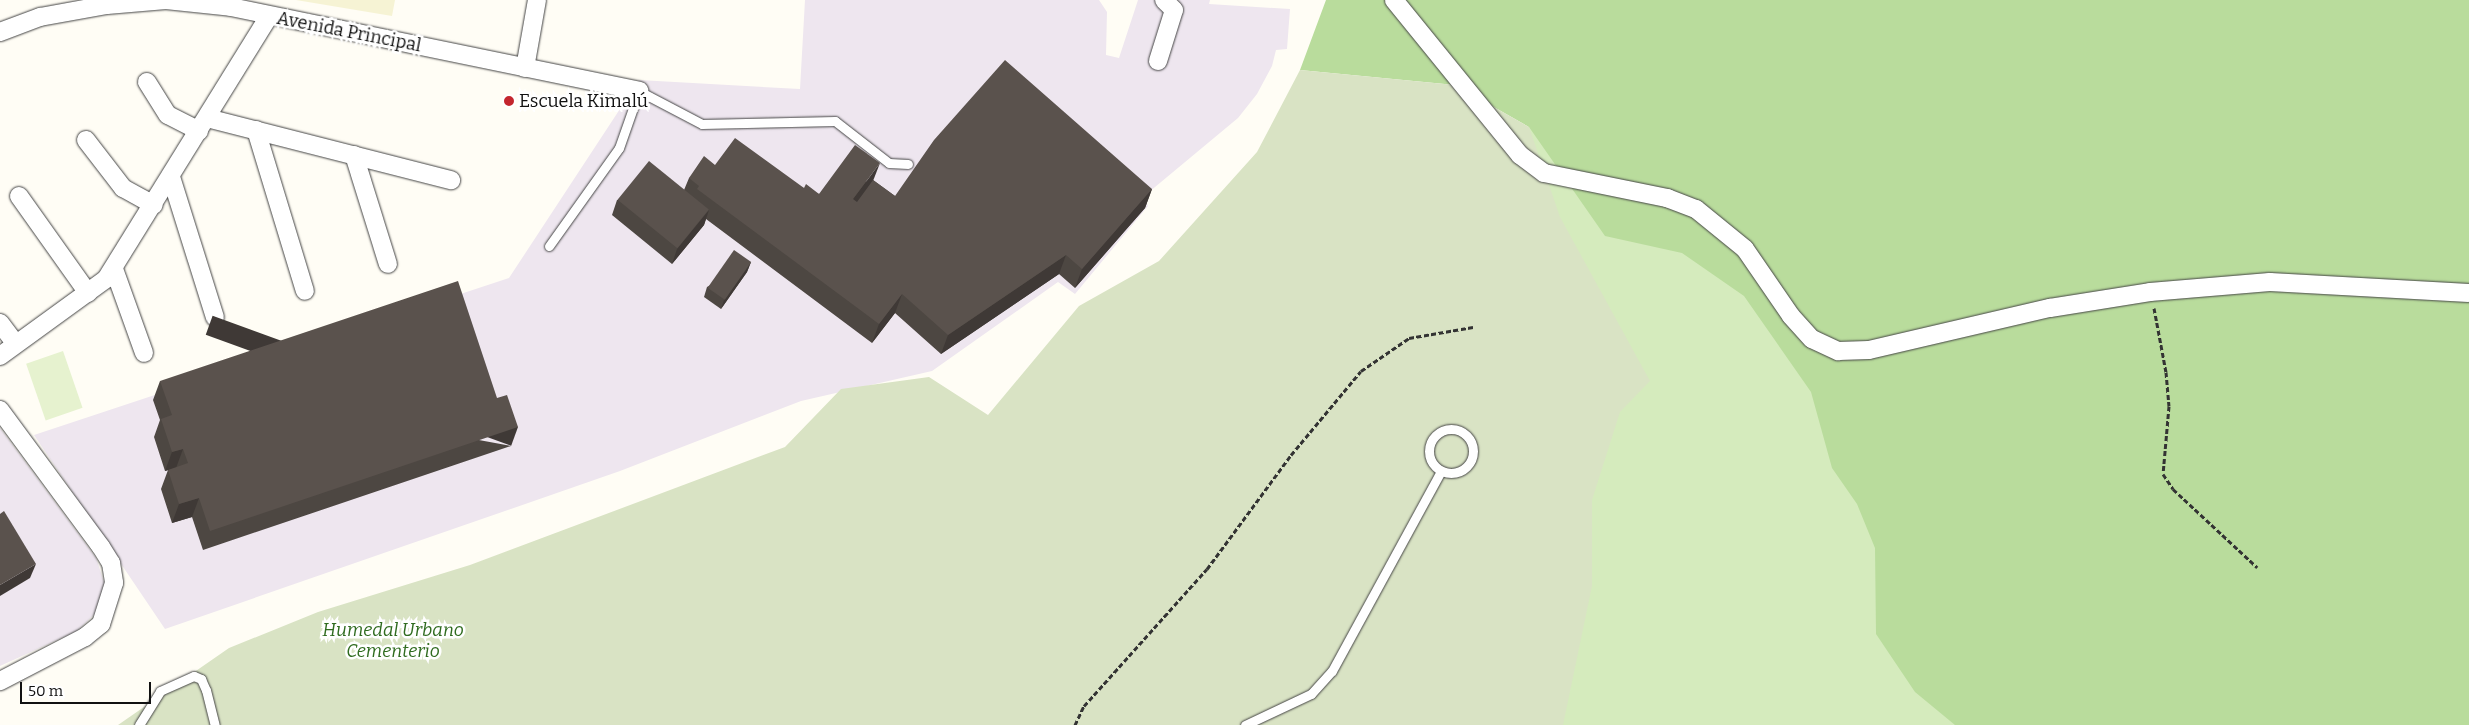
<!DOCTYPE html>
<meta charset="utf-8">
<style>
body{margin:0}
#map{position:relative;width:2469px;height:725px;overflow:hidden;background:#fffdf5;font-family:Bitter,serif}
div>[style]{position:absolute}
.industrial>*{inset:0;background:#eee6ef}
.farmland>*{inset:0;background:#f6f3d4}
.green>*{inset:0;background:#d5ebbd}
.forest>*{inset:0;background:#b9dc9c}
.cemetery>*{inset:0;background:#d9e3c4}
.pitch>*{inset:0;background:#e6f2cf;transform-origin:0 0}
.path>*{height:3px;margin-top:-1.5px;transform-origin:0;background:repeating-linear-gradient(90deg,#333 0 5px,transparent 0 7.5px)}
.roads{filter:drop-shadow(0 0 1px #444) drop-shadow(0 0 1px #444)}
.service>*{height:9px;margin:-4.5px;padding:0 4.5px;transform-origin:4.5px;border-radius:4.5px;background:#fff}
.service>.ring{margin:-4.5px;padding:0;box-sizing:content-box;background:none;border:9px solid #fff;border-radius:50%}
.minor>*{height:18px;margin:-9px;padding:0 9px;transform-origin:9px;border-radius:9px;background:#fff}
.wall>*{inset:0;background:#4d4742}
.shaded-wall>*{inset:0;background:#3f3936;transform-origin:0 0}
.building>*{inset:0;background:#5a524d;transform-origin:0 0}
.dots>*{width:14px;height:14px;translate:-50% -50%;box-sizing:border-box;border:2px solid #fff;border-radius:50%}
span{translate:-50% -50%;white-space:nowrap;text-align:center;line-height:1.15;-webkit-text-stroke:5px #fff;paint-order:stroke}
.street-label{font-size:18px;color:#111}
.poi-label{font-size:18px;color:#111}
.left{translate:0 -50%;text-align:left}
.park-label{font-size:18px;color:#2f6b1f;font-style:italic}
.scale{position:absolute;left:20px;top:682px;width:131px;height:22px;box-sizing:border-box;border:2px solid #111;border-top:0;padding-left:6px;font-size:15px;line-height:18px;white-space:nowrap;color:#111;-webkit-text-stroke:4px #fff;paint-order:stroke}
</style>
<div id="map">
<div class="industrial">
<div style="clip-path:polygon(805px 0,1099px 0,1107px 12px,1106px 55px,1119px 58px,1138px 0,1210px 0,1209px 4px,1290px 9px,1287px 49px,1276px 50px,1272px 66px,1257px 94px,1238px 118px,1143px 197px,1148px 206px,1075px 294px,1058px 282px,932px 371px,801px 401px,620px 471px,165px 629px,34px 435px,509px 278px,639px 80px,800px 89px)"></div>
<div style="clip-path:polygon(0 428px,96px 558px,106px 588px,100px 609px,77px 631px,0 666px)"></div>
</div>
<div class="farmland">
<div style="clip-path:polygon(296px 0,395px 0,392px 16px)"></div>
</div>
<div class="green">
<div style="clip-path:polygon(1542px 113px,1758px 282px,1985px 725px,1548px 725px,1517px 137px)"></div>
</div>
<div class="forest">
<div style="clip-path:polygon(1326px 0,2469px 0,2469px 725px,1955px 725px,1915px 692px,1876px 634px,1875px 548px,1857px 504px,1832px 468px,1811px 392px,1744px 296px,1682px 253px,1605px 236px,1529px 127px,1455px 85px,1300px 70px)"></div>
</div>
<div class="cemetery">
<div style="clip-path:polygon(1300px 70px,1455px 85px,1529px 127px,1560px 217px,1650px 381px,1620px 412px,1592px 500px,1592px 586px,1563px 725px,118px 725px,229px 648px,318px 612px,470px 565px,785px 447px,841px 389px,929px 377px,988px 415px,1079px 306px,1159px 261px,1257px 152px)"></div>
</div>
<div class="pitch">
<div style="left:63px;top:351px;width:60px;height:39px;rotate:71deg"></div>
</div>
<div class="path">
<div style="left:2154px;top:308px;width:65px;rotate:79.4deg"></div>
<div style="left:2166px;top:372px;width:34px;rotate:85deg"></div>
<div style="left:2169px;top:406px;width:68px;rotate:95deg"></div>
<div style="left:2163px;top:474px;width:18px;rotate:56deg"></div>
<div style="left:2173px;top:489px;width:115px;rotate:42.9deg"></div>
<div style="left:1075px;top:725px;width:21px;rotate:-65deg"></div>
<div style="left:1084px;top:706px;width:184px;rotate:-48.1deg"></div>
<div style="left:1207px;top:569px;width:142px;rotate:-53.6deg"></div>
<div style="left:1291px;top:455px;width:109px;rotate:-50.2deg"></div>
<div style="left:1361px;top:371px;width:58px;rotate:-34.5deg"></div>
<div style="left:1409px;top:338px;width:65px;rotate:-9.8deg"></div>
</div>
<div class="roads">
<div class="service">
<div style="left:549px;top:246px;width:120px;rotate:-54.5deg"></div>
<div style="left:619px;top:148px;width:60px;rotate:-70.7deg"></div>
<div style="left:639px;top:91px;width:71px;rotate:27.6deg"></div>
<div style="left:702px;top:124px;width:133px;rotate:-1.3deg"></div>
<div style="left:835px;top:121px;width:68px;rotate:37.9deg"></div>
<div style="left:889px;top:163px;width:19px;rotate:3deg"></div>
<div class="ring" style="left:1429px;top:429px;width:35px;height:35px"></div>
<div style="left:139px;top:725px;width:40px;rotate:-58deg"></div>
<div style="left:160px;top:691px;width:37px;rotate:-24deg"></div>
<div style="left:194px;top:676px;width:8px;rotate:23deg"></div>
<div style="left:201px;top:679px;width:12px;rotate:66deg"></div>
<div style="left:206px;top:690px;width:36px;rotate:76deg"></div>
<div style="left:1245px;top:725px;width:73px;rotate:-25.2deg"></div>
<div style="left:1311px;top:694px;width:31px;rotate:-48deg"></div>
<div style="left:1332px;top:671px;width:228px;rotate:-61.4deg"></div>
</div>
<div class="minor">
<div style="left:1394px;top:0;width:200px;rotate:50.9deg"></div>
<div style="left:1520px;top:155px;width:30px;rotate:37deg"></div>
<div style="left:1544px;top:173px;width:126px;rotate:11.5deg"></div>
<div style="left:1667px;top:198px;width:31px;rotate:21deg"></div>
<div style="left:1696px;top:209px;width:63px;rotate:39.2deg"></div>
<div style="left:1745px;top:249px;width:81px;rotate:55.5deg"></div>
<div style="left:1791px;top:316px;width:31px;rotate:48deg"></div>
<div style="left:1812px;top:339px;width:29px;rotate:25deg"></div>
<div style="left:1838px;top:351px;width:31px;rotate:-2deg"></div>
<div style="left:1869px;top:350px;width:186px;rotate:-13.1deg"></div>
<div style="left:2050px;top:308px;width:101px;rotate:-9.1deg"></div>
<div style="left:2150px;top:292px;width:120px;rotate:-4.8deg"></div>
<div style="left:2270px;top:282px;width:199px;rotate:3.2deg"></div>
<div style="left:0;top:32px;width:43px;rotate:-20.6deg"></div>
<div style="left:40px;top:17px;width:68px;rotate:-10.2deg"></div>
<div style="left:107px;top:5px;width:59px;rotate:-4.8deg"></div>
<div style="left:166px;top:0;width:65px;rotate:6.1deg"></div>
<div style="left:231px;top:7px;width:417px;rotate:11.6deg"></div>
<div style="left:1158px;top:61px;width:53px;rotate:-72.6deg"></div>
<div style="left:1174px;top:10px;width:14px;rotate:-135deg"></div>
<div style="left:525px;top:68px;width:69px;rotate:-80deg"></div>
<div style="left:147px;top:82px;width:39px;rotate:58deg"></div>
<div style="left:168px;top:115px;width:35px;rotate:27deg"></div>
<div style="left:207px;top:118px;width:252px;rotate:14.3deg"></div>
<div style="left:256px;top:130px;width:168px;rotate:73.1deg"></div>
<div style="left:86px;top:140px;width:61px;rotate:52.4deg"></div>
<div style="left:123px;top:188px;width:35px;rotate:29deg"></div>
<div style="left:354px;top:155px;width:114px;rotate:72.7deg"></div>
<div style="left:171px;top:177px;width:147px;rotate:72.6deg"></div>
<div style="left:19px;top:196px;width:119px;rotate:54.6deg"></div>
<div style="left:114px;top:269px;width:89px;rotate:70.3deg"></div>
<div style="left:0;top:323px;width:26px;rotate:53deg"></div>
<div style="left:0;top:356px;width:131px;rotate:-36deg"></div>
<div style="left:106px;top:279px;width:309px;rotate:-58.2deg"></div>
<div style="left:0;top:410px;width:170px;rotate:53.6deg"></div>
<div style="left:101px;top:547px;width:19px;rotate:58deg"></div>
<div style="left:111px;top:563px;width:20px;rotate:81deg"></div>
<div style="left:114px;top:583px;width:43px;rotate:107.6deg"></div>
<div style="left:101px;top:624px;width:21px;rotate:141deg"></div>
<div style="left:85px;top:637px;width:96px;rotate:152.6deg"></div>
</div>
</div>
<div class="wall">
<div style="clip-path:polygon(715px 165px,804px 188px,819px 194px,873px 180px,895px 196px,1152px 189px,1145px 208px,1075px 288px,1059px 274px,941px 354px,895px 313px,872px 343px,706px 219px,704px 225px,672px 264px,612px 215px,617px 200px,684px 190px,689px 178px)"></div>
<div style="clip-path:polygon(751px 262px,747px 272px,721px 309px,704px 297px,707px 287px)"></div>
<div style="clip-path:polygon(160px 381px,511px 446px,203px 550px,192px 517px,172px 523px,161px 489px,168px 470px,165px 471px,154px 437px,160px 420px,153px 400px)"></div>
</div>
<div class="shaded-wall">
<div style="clip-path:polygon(880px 163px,873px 181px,846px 218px,853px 199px)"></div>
<div style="clip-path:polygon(1152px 189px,1145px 208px,1075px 288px,1082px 269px)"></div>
<div style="clip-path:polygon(709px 210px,704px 225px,672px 264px,677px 249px)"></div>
<div style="clip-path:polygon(1066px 255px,1059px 274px,941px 354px,948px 335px)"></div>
<div style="clip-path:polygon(751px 262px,747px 272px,721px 309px,724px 300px)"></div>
<div style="clip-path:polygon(902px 294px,895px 313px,872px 343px,879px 324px)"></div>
<div style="left:518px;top:427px;width:20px;height:325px;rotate:110deg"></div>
<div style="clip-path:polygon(183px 449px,176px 468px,165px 471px,172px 452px)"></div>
<div style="clip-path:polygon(199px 498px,192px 517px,172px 523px,179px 504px)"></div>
<div style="clip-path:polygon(36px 564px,30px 578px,0 596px,0 585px)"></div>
</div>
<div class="building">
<div style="clip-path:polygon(1005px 60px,1152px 189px,1082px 269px,1066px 255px,948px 335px,902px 294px,879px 324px,697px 189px,699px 186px,689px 178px,704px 156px,715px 165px,735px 138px,804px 188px,806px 184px,819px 194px,855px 145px,880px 163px,853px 199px,857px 202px,873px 180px,895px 196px,934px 140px)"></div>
<div style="left:649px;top:161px;width:77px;height:50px;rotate:39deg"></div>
<div style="left:734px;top:250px;width:21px;height:46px;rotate:35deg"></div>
<div style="clip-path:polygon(458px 281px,497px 398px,507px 395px,518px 427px,210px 531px,199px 498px,179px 504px,168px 470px,188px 463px,183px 449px,172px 452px,161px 419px,172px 415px,160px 381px)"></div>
<div style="clip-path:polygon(4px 511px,36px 564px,0 585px,0 514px)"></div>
</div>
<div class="dots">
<div style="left:509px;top:101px;background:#c4262e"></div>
</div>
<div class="street-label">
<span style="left:349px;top:32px;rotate:11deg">Avenida Principal</span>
</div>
<div class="poi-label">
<span class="left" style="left:519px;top:101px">Escuela Kimalú</span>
</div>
<div class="park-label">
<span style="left:393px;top:641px">Humedal Urbano<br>Cementerio</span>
</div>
<div class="scale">50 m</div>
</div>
